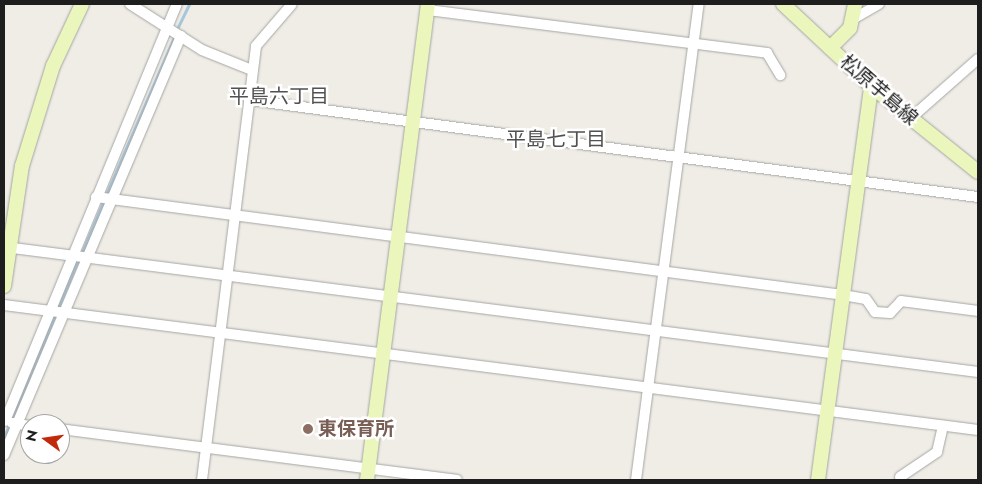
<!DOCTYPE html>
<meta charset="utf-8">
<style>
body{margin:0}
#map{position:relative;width:982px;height:484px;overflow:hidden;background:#efede5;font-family:Jost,"Noto Sans JP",sans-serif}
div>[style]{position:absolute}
.stream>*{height:2.5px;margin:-1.25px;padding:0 1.25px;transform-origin:1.25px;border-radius:1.25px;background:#a7c6da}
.roads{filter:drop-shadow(0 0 1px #a5a5a5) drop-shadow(0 0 1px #a5a5a5)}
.street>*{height:10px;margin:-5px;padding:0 5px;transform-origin:5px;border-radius:5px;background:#fff}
.secondary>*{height:14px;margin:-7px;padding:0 7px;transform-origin:7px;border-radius:7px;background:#eaf6bb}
.dots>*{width:14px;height:14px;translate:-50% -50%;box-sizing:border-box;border:2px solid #fff;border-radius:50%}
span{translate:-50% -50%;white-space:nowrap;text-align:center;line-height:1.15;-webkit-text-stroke:5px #fff;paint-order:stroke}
.street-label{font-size:19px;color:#1e1e1e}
.education-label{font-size:19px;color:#785e54;font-weight:700}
.left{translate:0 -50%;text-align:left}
.neighbourhood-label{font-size:20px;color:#515151}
.frame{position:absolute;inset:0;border:5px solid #1e1e1e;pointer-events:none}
.north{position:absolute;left:20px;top:414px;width:50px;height:50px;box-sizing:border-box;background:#fff;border:1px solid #a5a5a5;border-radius:50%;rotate:284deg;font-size:14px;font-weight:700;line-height:20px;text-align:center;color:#1e1e1e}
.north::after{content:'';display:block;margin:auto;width:18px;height:22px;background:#c2280a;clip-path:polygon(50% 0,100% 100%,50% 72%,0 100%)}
</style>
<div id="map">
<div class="stream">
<div style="left:177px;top:29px;width:28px;rotate:-64deg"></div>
<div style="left:106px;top:195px;width:172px;rotate:-66.7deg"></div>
<div style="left:81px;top:255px;width:60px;rotate:-67.3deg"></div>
<div style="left:57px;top:310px;width:54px;rotate:-67.2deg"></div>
<div style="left:4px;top:437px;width:132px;rotate:-67.3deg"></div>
</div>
<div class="roads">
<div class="street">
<div style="left:130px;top:4px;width:85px;rotate:32.6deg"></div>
<div style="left:202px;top:50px;width:54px;rotate:21.8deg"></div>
<div style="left:428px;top:10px;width:342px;rotate:7.2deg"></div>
<div style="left:767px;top:53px;width:26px;rotate:59deg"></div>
<div style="left:853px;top:19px;width:30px;rotate:-30deg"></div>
<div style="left:249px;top:100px;width:735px;rotate:7.58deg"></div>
<div style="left:911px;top:118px;width:89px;rotate:-41.4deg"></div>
<div style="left:96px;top:197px;width:753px;rotate:7.47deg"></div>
<div style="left:843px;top:295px;width:23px;rotate:10deg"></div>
<div style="left:866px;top:299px;width:16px;rotate:55deg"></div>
<div style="left:875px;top:312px;width:15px;rotate:4deg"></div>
<div style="left:890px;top:313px;width:16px;rotate:-47deg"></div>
<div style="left:901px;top:301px;width:78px;rotate:7.4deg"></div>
<div style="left:5px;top:247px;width:981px;rotate:7.32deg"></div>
<div style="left:4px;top:305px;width:982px;rotate:7.31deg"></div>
<div style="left:5px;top:421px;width:451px;rotate:-67.6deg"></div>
<div style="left:12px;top:423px;width:18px;rotate:9deg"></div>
<div style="left:60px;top:429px;width:400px;rotate:7.3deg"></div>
<div style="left:4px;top:455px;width:455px;rotate:-67.1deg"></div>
<div style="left:900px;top:477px;width:45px;rotate:-34deg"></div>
<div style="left:937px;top:452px;width:27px;rotate:-77deg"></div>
<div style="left:202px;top:480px;width:437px;rotate:-82.9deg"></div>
<div style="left:256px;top:46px;width:55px;rotate:-49.4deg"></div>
<div style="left:636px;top:480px;width:480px;rotate:-82.5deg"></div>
</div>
<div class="secondary">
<div style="left:783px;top:4px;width:120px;rotate:43deg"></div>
<div style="left:871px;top:86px;width:137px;rotate:38.8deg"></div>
<div style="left:830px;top:48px;width:28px;rotate:-45deg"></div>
<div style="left:850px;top:28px;width:25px;rotate:-78deg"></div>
<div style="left:4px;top:286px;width:121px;rotate:-81.5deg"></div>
<div style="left:22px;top:166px;width:105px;rotate:-72.8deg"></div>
<div style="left:53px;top:66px;width:68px;rotate:-64.9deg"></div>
<div style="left:367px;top:480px;width:480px;rotate:-82.7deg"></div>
<div style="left:818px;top:480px;width:398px;rotate:-82.3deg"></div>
</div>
</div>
<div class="dots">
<div style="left:308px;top:429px;background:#8d6e63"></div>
</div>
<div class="street-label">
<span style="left:879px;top:90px;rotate:41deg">松原芋島線</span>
</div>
<div class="education-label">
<span class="left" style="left:318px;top:429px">東保育所</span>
</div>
<div class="neighbourhood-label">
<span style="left:279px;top:96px">平島六丁目</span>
<span style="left:556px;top:139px">平島七丁目</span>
</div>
<div class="frame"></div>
<div class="north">N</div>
</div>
